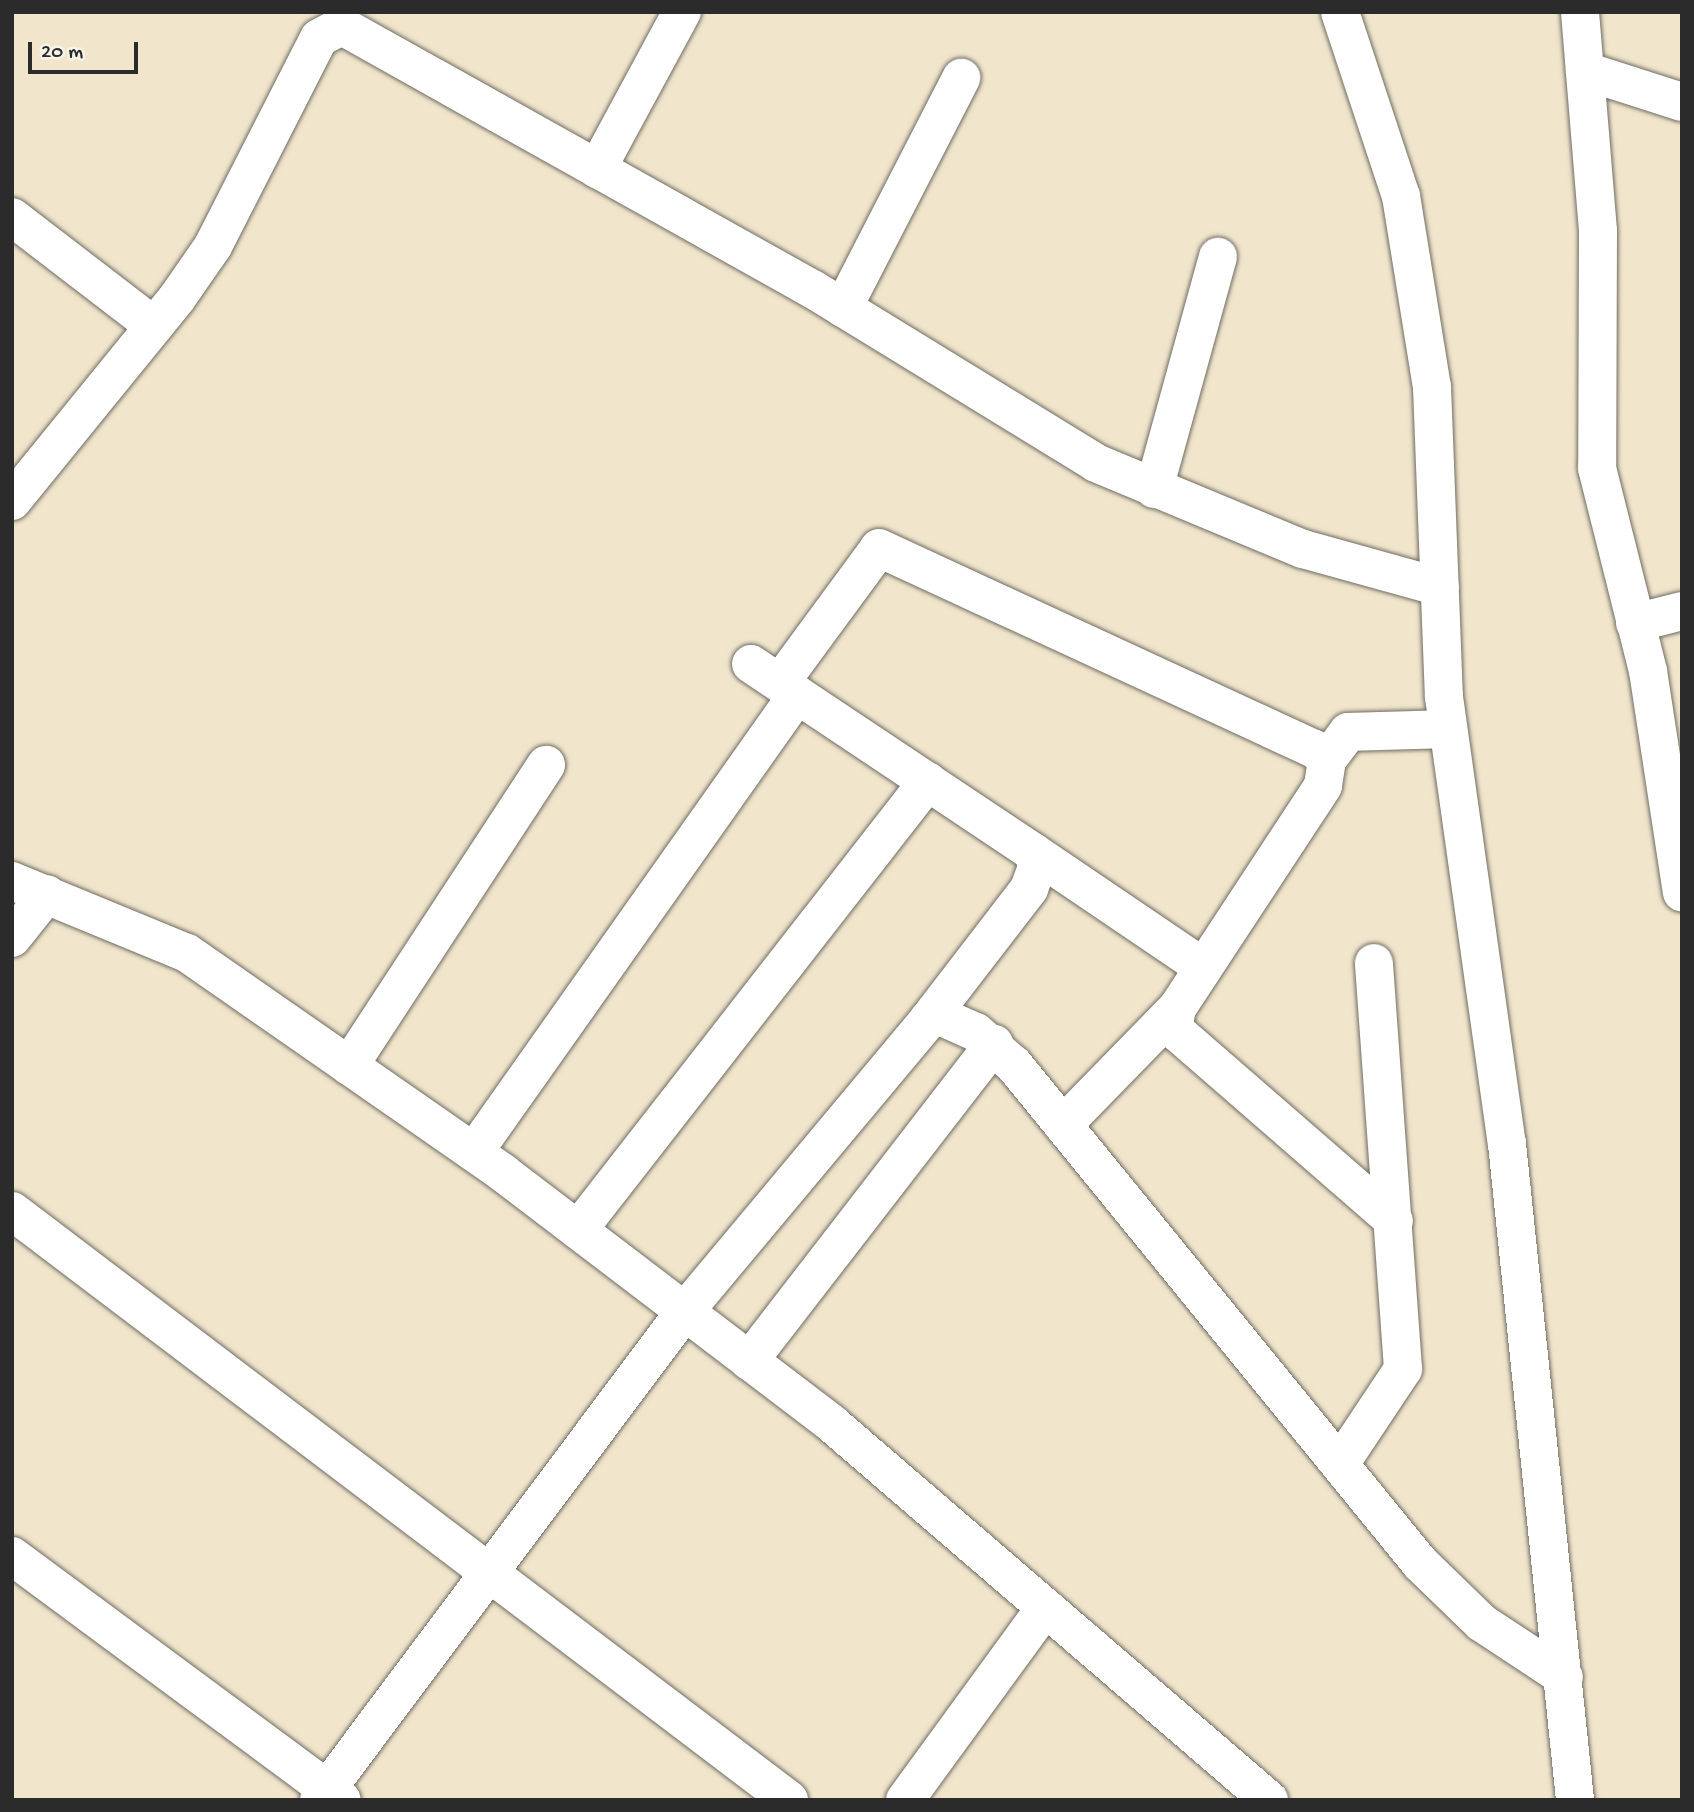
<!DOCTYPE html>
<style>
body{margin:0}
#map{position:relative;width:1694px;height:1812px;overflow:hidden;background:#f1e6cc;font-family:"Gochi Hand",sans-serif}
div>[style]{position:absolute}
.roads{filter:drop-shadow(0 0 2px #706c63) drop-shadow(0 0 2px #706c63)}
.minor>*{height:38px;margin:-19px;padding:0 19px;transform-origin:19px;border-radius:19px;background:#fff}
.tertiary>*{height:38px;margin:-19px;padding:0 19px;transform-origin:19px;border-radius:19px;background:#fff}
span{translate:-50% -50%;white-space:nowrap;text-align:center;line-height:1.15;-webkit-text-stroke:6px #f7f3e8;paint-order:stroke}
.frame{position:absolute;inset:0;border:14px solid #2b2b2b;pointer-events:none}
.scale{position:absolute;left:28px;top:42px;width:110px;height:32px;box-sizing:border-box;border:4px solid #2b2b2b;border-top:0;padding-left:9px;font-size:21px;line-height:24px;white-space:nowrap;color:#2b2b2b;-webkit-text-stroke:5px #f7f3e8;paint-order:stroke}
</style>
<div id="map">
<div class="roads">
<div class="minor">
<div style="left:1340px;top:12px;width:194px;rotate:71.7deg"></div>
<div style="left:1401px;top:196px;width:193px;rotate:80.8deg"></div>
<div style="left:1432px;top:387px;width:310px;rotate:87.8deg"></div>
<div style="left:1444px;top:697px;width:451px;rotate:82deg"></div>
<div style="left:1507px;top:1144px;width:660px;rotate:84.08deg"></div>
<div style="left:1580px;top:12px;width:220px;rotate:85.3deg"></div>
<div style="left:1598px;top:231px;width:237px;rotate:90.2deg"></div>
<div style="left:1597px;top:468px;width:209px;rotate:75.9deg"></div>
<div style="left:1648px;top:671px;width:224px;rotate:81.3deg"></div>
<div style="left:1585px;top:71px;width:102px;rotate:17.7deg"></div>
<div style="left:597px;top:169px;width:179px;rotate:-61.6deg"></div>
<div style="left:12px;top:217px;width:179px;rotate:37.5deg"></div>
<div style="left:843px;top:308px;width:259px;rotate:-62.8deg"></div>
<div style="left:1154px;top:489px;width:241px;rotate:-74.6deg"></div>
<div style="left:12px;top:501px;width:262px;rotate:-50.9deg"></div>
<div style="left:177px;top:298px;width:63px;rotate:-55.3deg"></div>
<div style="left:213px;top:246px;width:233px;rotate:-63deg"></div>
<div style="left:319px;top:38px;width:26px;rotate:-28deg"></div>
<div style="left:342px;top:26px;width:541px;rotate:29.22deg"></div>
<div style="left:814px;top:290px;width:331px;rotate:31.5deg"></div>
<div style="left:1096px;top:463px;width:224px;rotate:22.6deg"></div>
<div style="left:1303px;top:549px;width:142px;rotate:15.5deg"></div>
<div style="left:1635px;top:623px;width:49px;rotate:-14.3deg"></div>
<div style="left:751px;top:664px;width:339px;rotate:33.7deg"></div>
<div style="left:1033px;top:852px;width:16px;rotate:75deg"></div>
<div style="left:1037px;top:867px;width:23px;rotate:110deg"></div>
<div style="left:1029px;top:889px;width:165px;rotate:127.6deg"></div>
<div style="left:780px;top:683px;width:167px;rotate:-53.7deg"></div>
<div style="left:879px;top:548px;width:480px;rotate:24.8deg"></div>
<div style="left:1315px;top:749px;width:16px;rotate:43deg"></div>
<div style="left:1327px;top:760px;width:26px;rotate:99deg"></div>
<div style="left:1323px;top:786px;width:266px;rotate:123.3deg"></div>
<div style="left:1177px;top:1008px;width:15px;rotate:101deg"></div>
<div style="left:1174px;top:1023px;width:11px;rotate:68deg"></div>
<div style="left:1178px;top:1033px;width:286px;rotate:41deg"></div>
<div style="left:1327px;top:760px;width:35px;rotate:-53deg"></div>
<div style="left:1348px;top:732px;width:100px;rotate:-1.7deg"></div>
<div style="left:1033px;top:852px;width:205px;rotate:34.1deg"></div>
<div style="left:12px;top:938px;width:56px;rotate:-51.5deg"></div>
<div style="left:349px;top:1066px;width:360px;rotate:-56.8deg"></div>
<div style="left:1063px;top:1125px;width:163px;rotate:-45.7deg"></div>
<div style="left:474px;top:1152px;width:560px;rotate:-54.75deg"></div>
<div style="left:12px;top:1211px;width:975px;rotate:37.16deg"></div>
<div style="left:578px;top:1230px;width:569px;rotate:-52.06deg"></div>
<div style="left:749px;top:1361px;width:401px;rotate:-52.3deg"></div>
<div style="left:1340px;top:1464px;width:114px;rotate:-56.4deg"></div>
<div style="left:1403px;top:1369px;width:407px;rotate:-94.1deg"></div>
<div style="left:12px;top:1556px;width:410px;rotate:36.5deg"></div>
<div style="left:319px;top:1800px;width:611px;rotate:-53.19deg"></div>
<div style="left:685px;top:1311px;width:379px;rotate:-50.1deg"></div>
<div style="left:928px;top:1020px;width:14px;rotate:-12deg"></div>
<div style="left:942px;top:1017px;width:37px;rotate:24deg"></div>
<div style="left:976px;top:1032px;width:50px;rotate:41deg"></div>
<div style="left:1014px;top:1065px;width:643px;rotate:50.81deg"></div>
<div style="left:1420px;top:1563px;width:86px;rotate:44.1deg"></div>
<div style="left:1482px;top:1623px;width:98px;rotate:33.4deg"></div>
<div style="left:905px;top:1800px;width:238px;rotate:-53.9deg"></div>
</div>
<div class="tertiary">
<div style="left:12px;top:881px;width:189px;rotate:22.4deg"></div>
<div style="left:187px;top:953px;width:385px;rotate:34.8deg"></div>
<div style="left:503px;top:1173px;width:412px;rotate:37.3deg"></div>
<div style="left:831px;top:1423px;width:578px;rotate:40.72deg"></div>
</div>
</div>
<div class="frame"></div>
<div class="scale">20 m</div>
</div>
